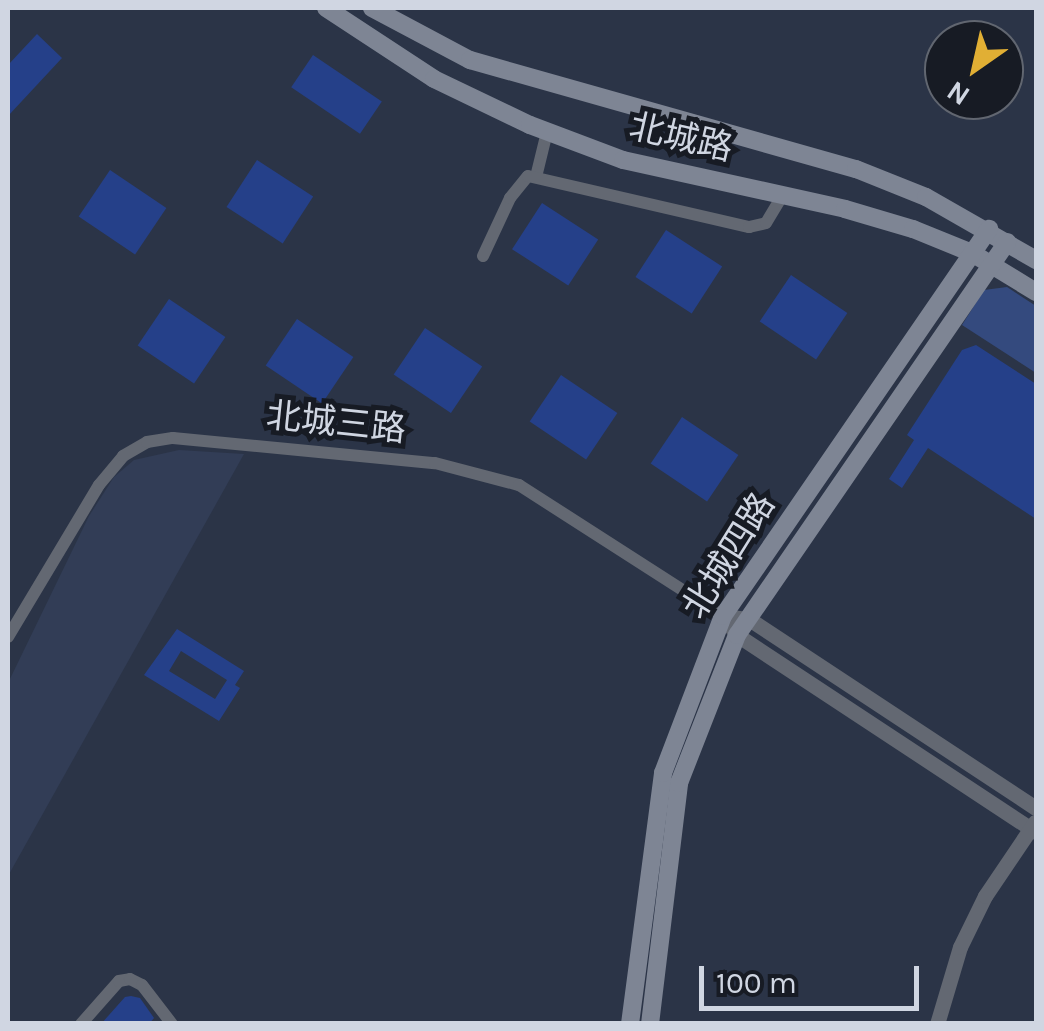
<!DOCTYPE html>
<meta charset="utf-8">
<style>
body{margin:0}
#map{position:relative;width:1044px;height:1031px;overflow:hidden;background:#2b3447;font-family:Karla,"Noto Sans SC",sans-serif}
div>[style]{position:absolute}
.built>*{inset:0;background:#323d56}
.green>*{inset:0;background:#344a7e}
.building>*{inset:0;background:#254089;transform-origin:0 0}
.minor>*{height:12px;margin:-6px;padding:0 6px;transform-origin:6px;border-radius:6px;background:#636872}
.tertiary>*{height:15px;margin:-7.5px;padding:0 7.5px;transform-origin:7.5px;border-radius:7.5px;background:#636872}
.secondary>*{height:18px;margin:-9px;padding:0 9px;transform-origin:9px;border-radius:9px;background:#7e8594}
span{translate:-50% -50%;white-space:nowrap;text-align:center;line-height:1.15;-webkit-text-stroke:10px #171b24;paint-order:stroke}
.street-label{font-size:35px;color:#d0d6e2}
.frame{position:absolute;inset:0;border:10px solid #d0d6e2;pointer-events:none}
.north{position:absolute;left:924px;top:20px;width:100px;height:100px;box-sizing:border-box;background:#171b24;border:2px solid #616670;border-radius:50%;rotate:214deg;font-size:28px;font-weight:700;line-height:40px;text-align:center;color:#d0d6e2}
.north::after{content:'';display:block;margin:auto;width:35px;height:45px;background:#e1af34;clip-path:polygon(50% 0,100% 100%,50% 72%,0 100%)}
.scale{position:absolute;left:699px;top:966px;width:220px;height:45px;box-sizing:border-box;border:5px solid #d0d6e2;border-top:0;padding-left:12px;font-size:30px;line-height:35px;white-space:nowrap;color:#d0d6e2;-webkit-text-stroke:8px #171b24;paint-order:stroke}
</style>
<div id="map">
<div class="built">
<div style="clip-path:polygon(179px 450px,244px 454px,8px 876px,8px 683px,89px 516px,114px 477px,134px 460px)"></div>
</div>
<div class="green">
<div style="clip-path:polygon(1007px 287px,1036px 306px,1036px 373px,962px 325px,984px 290px)"></div>
</div>
<div class="building">
<div style="clip-path:polygon(37px 34px,62px 58px,8px 116px,8px 65px)"></div>
<div style="left:313px;top:55px;width:83px;height:39px;rotate:34deg"></div>
<div style="left:257px;top:160px;width:67px;height:56px;rotate:33deg"></div>
<div style="left:110px;top:170px;width:68px;height:56px;rotate:34deg"></div>
<div style="left:542px;top:203px;width:67px;height:55px;rotate:33deg"></div>
<div style="left:666px;top:230px;width:67px;height:56px;rotate:33deg"></div>
<div style="left:791px;top:275px;width:68px;height:56px;rotate:34deg"></div>
<div style="left:169px;top:299px;width:68px;height:56px;rotate:34deg"></div>
<div style="left:297px;top:319px;width:68px;height:56px;rotate:34deg"></div>
<div style="left:425px;top:328px;width:69px;height:56px;rotate:34deg"></div>
<div style="clip-path:polygon(976px 345px,1036px 384px,1036px 519px,928px 448px,902px 488px,889px 479px,914px 440px,907px 435px,962px 350px)"></div>
<div style="left:561px;top:375px;width:68px;height:56px;rotate:34deg"></div>
<div style="left:682px;top:417px;width:68px;height:56px;rotate:34deg"></div>
<div style="clip-path:polygon(evenodd,177px 629px,244px 671px,235px 685px,240px 688px,219px 721px,144px 675px,177px 629px,181px 651px,227px 680px,215px 699px,169px 671px,181px 651px)"></div>
<div style="clip-path:polygon(131px 996px,140px 998px,154px 1018px,149px 1024px,101px 1024px,125px 997px)"></div>
</div>
<div class="minor">
<div style="left:536px;top:177px;width:46px;rotate:-76.3deg"></div>
<div style="left:483px;top:256px;width:64px;rotate:-65deg"></div>
<div style="left:510px;top:198px;width:28px;rotate:-51deg"></div>
<div style="left:528px;top:176px;width:227px;rotate:13deg"></div>
<div style="left:749px;top:227px;width:17px;rotate:-13deg"></div>
<div style="left:766px;top:223px;width:33px;rotate:-59deg"></div>
<div style="left:8px;top:637px;width:177px;rotate:-59.1deg"></div>
<div style="left:99px;top:485px;width:38px;rotate:-50deg"></div>
<div style="left:123px;top:456px;width:28px;rotate:-30deg"></div>
<div style="left:147px;top:442px;width:26px;rotate:-9deg"></div>
<div style="left:173px;top:438px;width:263px;rotate:5.5deg"></div>
<div style="left:435px;top:463px;width:87px;rotate:14.7deg"></div>
<div style="left:519px;top:485px;width:242px;rotate:32.7deg"></div>
<div style="left:81px;top:1024px;width:57px;rotate:-48.5deg"></div>
<div style="left:119px;top:981px;width:11px;rotate:-10deg"></div>
<div style="left:130px;top:979px;width:13px;rotate:27deg"></div>
<div style="left:142px;top:985px;width:49px;rotate:52.4deg"></div>
</div>
<div class="tertiary">
<div style="left:723px;top:616px;width:24px;rotate:54deg"></div>
<div style="left:737px;top:635px;width:358px;rotate:33.4deg"></div>
<div style="left:723px;top:616px;width:26px;rotate:7deg"></div>
<div style="left:749px;top:619px;width:344px;rotate:33.4deg"></div>
<div style="left:937px;top:1024px;width:80px;rotate:-73.4deg"></div>
<div style="left:960px;top:947px;width:57px;rotate:-63.9deg"></div>
<div style="left:985px;top:896px;width:89px;rotate:-56deg"></div>
</div>
<div class="secondary">
<div style="left:326px;top:8px;width:129px;rotate:33.3deg"></div>
<div style="left:434px;top:79px;width:106px;rotate:25.6deg"></div>
<div style="left:530px;top:125px;width:99px;rotate:20.6deg"></div>
<div style="left:623px;top:160px;width:227px;rotate:12.4deg"></div>
<div style="left:845px;top:209px;width:71px;rotate:16.4deg"></div>
<div style="left:913px;top:229px;width:64px;rotate:22.1deg"></div>
<div style="left:972px;top:253px;width:75px;rotate:31.4deg"></div>
<div style="left:372px;top:8px;width:111px;rotate:28deg"></div>
<div style="left:470px;top:60px;width:401px;rotate:15.8deg"></div>
<div style="left:856px;top:169px;width:75px;rotate:21.8deg"></div>
<div style="left:926px;top:197px;width:127px;rotate:29.8deg"></div>
<div style="left:630px;top:1024px;width:253px;rotate:-82.5deg"></div>
<div style="left:663px;top:773px;width:168px;rotate:-69.1deg"></div>
<div style="left:723px;top:616px;width:470px;rotate:-55.5deg"></div>
<div style="left:650px;top:1024px;width:243px;rotate:-83.1deg"></div>
<div style="left:679px;top:783px;width:159px;rotate:-68.6deg"></div>
<div style="left:737px;top:635px;width:477px;rotate:-55.5deg"></div>
</div>
<div class="street-label">
<span style="left:681px;top:138px;rotate:13deg">北城路</span>
<span style="left:336px;top:423px;rotate:6deg">北城三路</span>
<span style="left:729px;top:556px;rotate:-58deg">北城四路</span>
</div>
<div class="frame"></div>
<div class="north">N</div>
<div class="scale">100 m</div>
</div>
